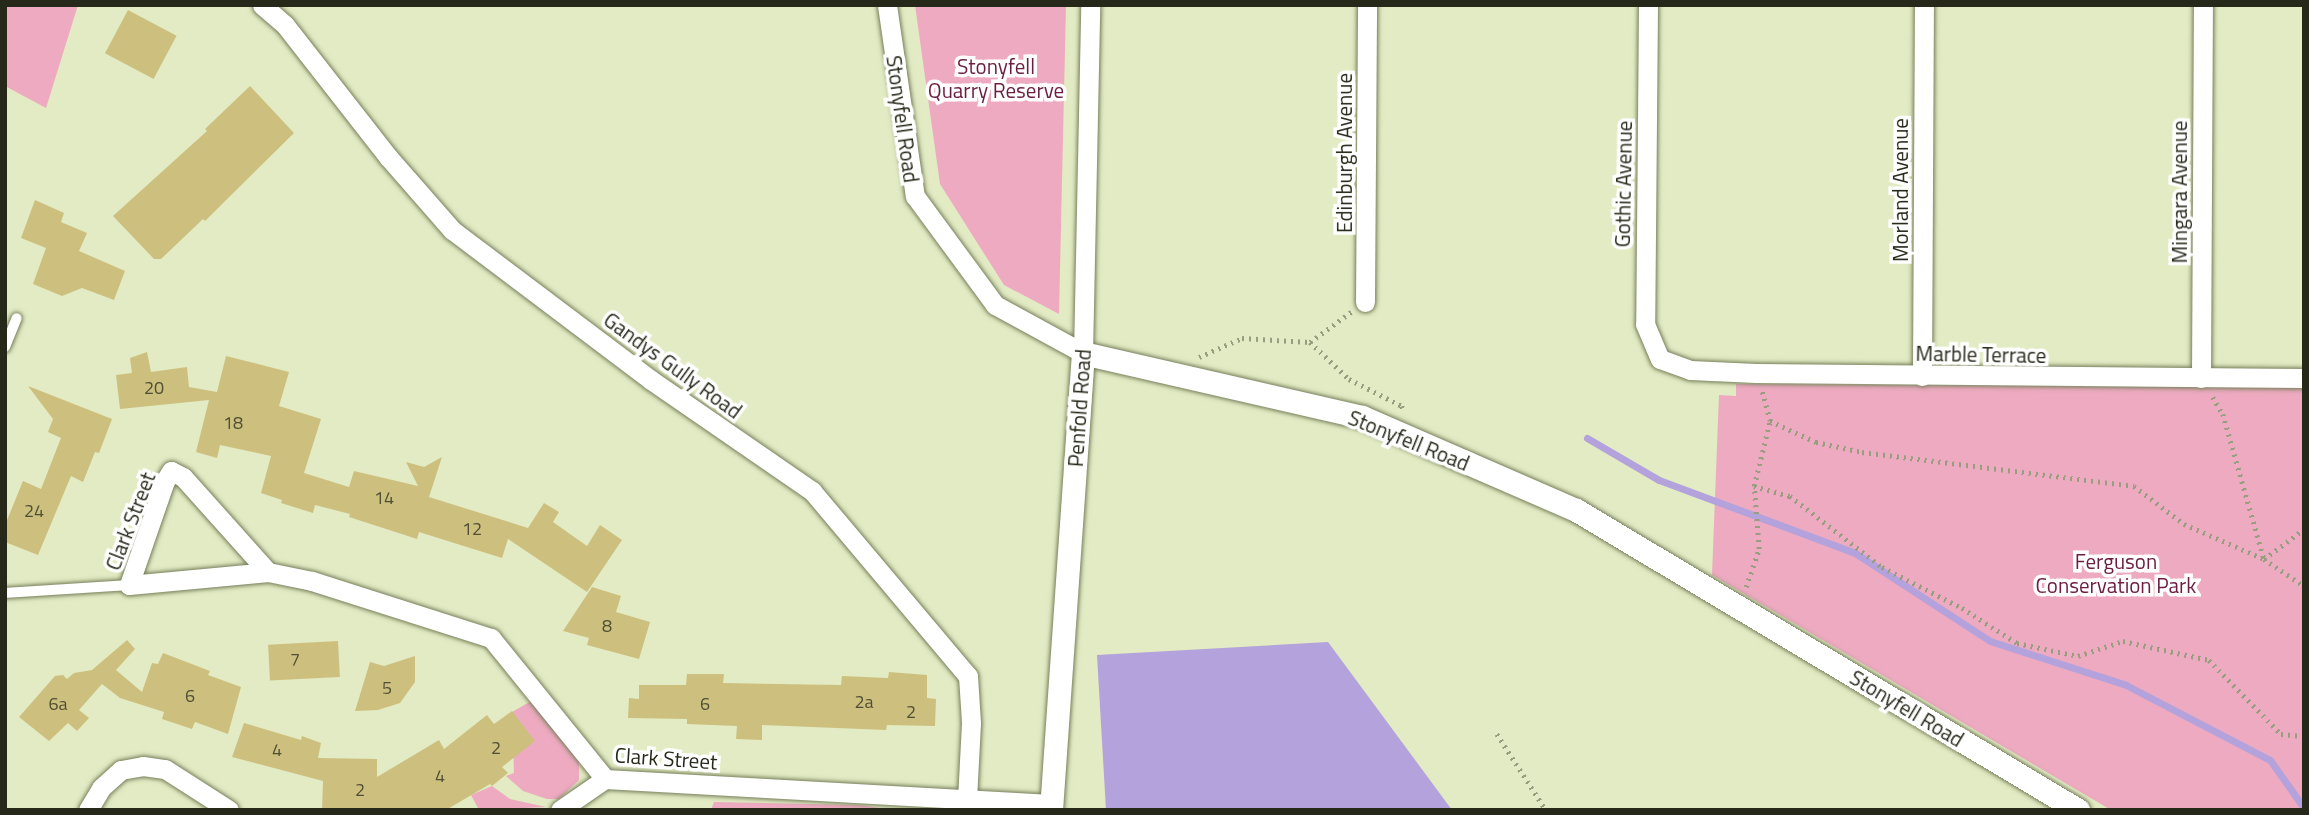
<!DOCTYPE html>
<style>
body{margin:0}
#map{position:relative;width:2309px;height:815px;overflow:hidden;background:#e2ebc3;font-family:"Titillium Web",sans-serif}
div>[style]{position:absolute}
.green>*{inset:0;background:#edaac0}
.water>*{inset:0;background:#b3a2dc}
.stream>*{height:7px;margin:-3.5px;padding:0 3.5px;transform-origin:3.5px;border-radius:3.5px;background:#b3a2dc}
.building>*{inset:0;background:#cdc07f;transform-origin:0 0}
.path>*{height:4.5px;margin-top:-2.25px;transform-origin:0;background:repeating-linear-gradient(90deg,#979e7f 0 2px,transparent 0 7px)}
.roads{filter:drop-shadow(0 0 2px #777f5b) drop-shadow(0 0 2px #777f5b)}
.service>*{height:10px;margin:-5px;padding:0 5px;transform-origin:5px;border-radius:5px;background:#fff}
.minor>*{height:19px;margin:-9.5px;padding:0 9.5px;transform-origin:9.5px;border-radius:9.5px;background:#fff}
.tertiary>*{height:23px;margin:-11.5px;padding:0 11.5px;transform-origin:11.5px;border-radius:11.5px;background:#fff}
span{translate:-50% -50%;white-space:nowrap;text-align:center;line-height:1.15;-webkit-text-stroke:7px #fff;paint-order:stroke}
.number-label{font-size:18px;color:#504f33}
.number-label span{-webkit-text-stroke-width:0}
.park-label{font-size:21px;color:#6c1e40}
.street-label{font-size:21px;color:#26291a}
.frame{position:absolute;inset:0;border:7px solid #26291a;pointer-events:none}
</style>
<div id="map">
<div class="green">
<div style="clip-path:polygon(5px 5px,78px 5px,46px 108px,5px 86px)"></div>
<div style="clip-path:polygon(915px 5px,1066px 5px,1059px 314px,1004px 285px,940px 184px)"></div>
<div style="clip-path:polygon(1736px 384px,2304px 388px,2304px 810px,2111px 810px,1712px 575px,1719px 395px,1736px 396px)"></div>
<div style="clip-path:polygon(533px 700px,579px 759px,579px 780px,559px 799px,547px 799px,523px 791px,506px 776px,514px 773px,512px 712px)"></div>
<div style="clip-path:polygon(492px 786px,510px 799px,546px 807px,479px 810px,471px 795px)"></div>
<div style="clip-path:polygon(714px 802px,860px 805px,893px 810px,711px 810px)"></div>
</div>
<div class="water">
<div style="clip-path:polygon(1328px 642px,1452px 810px,1106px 810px,1097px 655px)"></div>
</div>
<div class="stream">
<div style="left:1587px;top:438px;width:83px;rotate:30.3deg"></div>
<div style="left:1659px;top:480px;width:209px;rotate:20.4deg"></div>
<div style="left:1855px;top:553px;width:161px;rotate:33.1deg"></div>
<div style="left:1990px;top:641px;width:143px;rotate:17.9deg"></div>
<div style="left:2126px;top:685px;width:162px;rotate:27.5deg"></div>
<div style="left:2270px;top:760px;width:59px;rotate:54.7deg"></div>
</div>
<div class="building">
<div style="left:128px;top:10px;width:55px;height:49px;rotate:28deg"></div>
<div style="clip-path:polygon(250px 86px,294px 133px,205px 221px,203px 219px,161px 259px,154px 259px,113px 216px,207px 131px,205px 129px)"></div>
<div style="clip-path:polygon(35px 200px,64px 213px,61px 222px,87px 233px,79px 251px,125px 271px,114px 300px,82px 288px,62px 296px,33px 284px,46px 248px,21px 238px)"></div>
<div style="clip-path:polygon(147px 352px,151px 372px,187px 367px,189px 387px,217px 392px,226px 356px,289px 372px,279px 406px,321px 419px,304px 473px,349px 487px,354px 471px,418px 486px,406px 462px,424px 467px,442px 457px,429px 497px,528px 528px,544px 503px,559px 512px,553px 522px,587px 546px,600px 525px,622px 540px,587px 592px,508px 539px,502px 558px,419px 532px,417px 539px,349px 517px,350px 514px,315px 505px,313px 513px,281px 503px,282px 500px,261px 493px,271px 456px,220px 445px,217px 458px,196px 452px,209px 400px,120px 409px,116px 375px,132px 373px,130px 358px)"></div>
<div style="clip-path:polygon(28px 386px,112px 419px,99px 453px,95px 452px,83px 482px,71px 476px,38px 555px,5px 542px,5px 525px,23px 481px,41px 489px,61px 438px,48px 432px,53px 419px)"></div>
<div style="clip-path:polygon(592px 587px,621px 596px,616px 612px,650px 622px,639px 659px,587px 645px,589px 638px,563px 631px)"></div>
<div style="clip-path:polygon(127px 640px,135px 649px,116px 670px,142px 692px,152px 663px,158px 664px,163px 653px,210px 671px,208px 675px,241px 687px,228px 734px,195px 722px,192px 729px,162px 719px,164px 712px,120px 698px,102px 684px,79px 710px,89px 718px,77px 731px,68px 723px,49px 741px,19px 717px,55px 676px,63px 675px,67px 679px,74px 673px,92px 670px)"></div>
<div style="left:338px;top:641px;width:36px;height:70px;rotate:87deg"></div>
<div style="clip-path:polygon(415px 656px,415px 682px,400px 703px,378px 710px,355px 711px,370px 662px,384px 666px)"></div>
<div style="clip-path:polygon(889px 672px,927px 675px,927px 698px,936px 699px,935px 726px,887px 725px,886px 730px,762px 725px,762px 740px,736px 739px,737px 726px,687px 724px,687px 719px,628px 718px,629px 698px,639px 699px,639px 685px,686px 685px,687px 674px,724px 674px,723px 683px,841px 685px,842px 676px,888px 678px)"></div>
<div style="clip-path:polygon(512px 711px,535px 741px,502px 767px,508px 773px,492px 786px,490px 784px,446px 810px,322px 810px,323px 781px,232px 757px,244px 723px,301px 740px,302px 736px,321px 743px,318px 758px,377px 759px,377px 777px,439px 740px,444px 749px,487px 715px,494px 724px)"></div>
</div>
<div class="path">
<div style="left:1310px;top:342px;width:54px;rotate:43.5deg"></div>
<div style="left:1349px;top:379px;width:59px;rotate:27deg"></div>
<div style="left:1402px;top:406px;width:5px;rotate:68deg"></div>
<div style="left:1199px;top:357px;width:47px;rotate:-23.8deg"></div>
<div style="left:1242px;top:338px;width:68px;rotate:3.4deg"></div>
<div style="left:1310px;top:342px;width:51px;rotate:-36.2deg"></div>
<div style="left:2213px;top:397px;width:20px;rotate:60deg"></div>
<div style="left:2223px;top:414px;width:151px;rotate:74.2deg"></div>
<div style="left:2264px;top:559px;width:50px;rotate:-36.9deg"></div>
<div style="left:1770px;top:421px;width:51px;rotate:24.5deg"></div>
<div style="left:1816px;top:442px;width:47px;rotate:12.3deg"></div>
<div style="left:1862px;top:452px;width:274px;rotate:7.1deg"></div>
<div style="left:2134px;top:486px;width:63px;rotate:37.2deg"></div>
<div style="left:2184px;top:524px;width:87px;rotate:23.6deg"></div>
<div style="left:2264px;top:559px;width:48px;rotate:34deg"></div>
<div style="left:1754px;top:486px;width:37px;rotate:16deg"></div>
<div style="left:1790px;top:496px;width:116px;rotate:37.7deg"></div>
<div style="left:1882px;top:567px;width:90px;rotate:27.1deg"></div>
<div style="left:1962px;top:608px;width:65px;rotate:32.5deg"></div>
<div style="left:2017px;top:643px;width:62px;rotate:12deg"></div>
<div style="left:2078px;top:656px;width:47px;rotate:-18.4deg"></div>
<div style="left:2123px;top:641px;width:88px;rotate:12.5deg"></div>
<div style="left:2209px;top:660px;width:103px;rotate:45.8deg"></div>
<div style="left:2281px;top:734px;width:23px;rotate:5deg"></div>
<div style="left:1746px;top:587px;width:40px;rotate:-71.1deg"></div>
<div style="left:1759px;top:549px;width:63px;rotate:-94.5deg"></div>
<div style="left:1754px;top:486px;width:67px;rotate:-76.2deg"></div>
<div style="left:1770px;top:421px;width:31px;rotate:-105deg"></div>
<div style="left:1497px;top:734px;width:90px;rotate:57.2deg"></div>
</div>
<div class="roads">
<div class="service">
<div style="left:5px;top:347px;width:31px;rotate:-68deg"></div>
<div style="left:5px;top:593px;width:124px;rotate:-3.7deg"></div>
</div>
<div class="minor">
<div style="left:262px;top:5px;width:30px;rotate:41deg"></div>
<div style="left:285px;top:25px;width:169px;rotate:52deg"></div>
<div style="left:389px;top:158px;width:96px;rotate:48.8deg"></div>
<div style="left:452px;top:230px;width:249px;rotate:37deg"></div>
<div style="left:651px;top:380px;width:196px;rotate:34.6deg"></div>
<div style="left:812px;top:491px;width:242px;rotate:49.9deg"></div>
<div style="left:968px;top:676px;width:47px;rotate:86.3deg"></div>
<div style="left:971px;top:723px;width:76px;rotate:93deg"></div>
<div style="left:967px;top:799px;width:11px;rotate:112deg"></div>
<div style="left:887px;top:5px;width:193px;rotate:81.7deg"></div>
<div style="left:915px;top:196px;width:135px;rotate:53.7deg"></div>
<div style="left:995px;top:305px;width:100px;rotate:28.6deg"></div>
<div style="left:1083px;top:353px;width:348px;rotate:-88.8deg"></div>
<div style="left:1648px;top:5px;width:319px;rotate:90.5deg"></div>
<div style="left:1645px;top:324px;width:38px;rotate:67deg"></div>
<div style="left:1660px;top:359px;width:32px;rotate:20deg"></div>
<div style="left:1690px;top:370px;width:66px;rotate:2.6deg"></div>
<div style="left:1756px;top:373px;width:548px;rotate:0.52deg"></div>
<div style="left:1365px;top:302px;width:297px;rotate:-89.6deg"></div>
<div style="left:1922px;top:376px;width:371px;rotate:-89.7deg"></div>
<div style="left:2201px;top:378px;width:373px;rotate:-89.7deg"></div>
<div style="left:268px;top:572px;width:127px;rotate:-131.8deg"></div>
<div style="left:183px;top:477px;width:13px;rotate:-153deg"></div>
<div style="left:171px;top:471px;width:12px;rotate:121deg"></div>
<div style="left:165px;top:481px;width:110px;rotate:109.1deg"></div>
<div style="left:129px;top:585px;width:140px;rotate:-5.3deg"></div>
<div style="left:268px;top:572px;width:45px;rotate:11.6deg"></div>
<div style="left:312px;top:581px;width:188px;rotate:17.7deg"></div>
<div style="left:491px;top:638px;width:181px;rotate:51deg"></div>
<div style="left:605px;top:779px;width:447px;rotate:3.2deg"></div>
<div style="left:88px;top:810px;width:26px;rotate:-59deg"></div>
<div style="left:101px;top:788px;width:27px;rotate:-42deg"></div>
<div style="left:121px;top:770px;width:22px;rotate:-10deg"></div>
<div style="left:143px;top:766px;width:22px;rotate:8deg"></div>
<div style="left:165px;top:769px;width:76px;rotate:32.6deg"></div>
<div style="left:560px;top:810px;width:55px;rotate:-34.6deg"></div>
</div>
<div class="tertiary">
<div style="left:1051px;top:810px;width:458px;rotate:-86deg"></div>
<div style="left:1083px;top:353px;width:286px;rotate:12.9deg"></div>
<div style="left:1362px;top:417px;width:233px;rotate:23.5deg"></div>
<div style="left:1576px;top:510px;width:585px;rotate:30.86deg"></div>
</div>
</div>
<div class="number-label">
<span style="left:154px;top:388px">20</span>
<span style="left:233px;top:423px">18</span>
<span style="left:384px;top:498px">14</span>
<span style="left:34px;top:511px">24</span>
<span style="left:472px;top:529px">12</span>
<span style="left:607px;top:626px">8</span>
<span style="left:295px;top:660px">7</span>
<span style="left:387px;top:688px">5</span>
<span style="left:190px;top:696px">6</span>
<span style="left:864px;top:702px">2a</span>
<span style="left:58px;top:704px">6a</span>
<span style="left:705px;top:704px">6</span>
<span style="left:911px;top:712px">2</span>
<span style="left:496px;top:748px">2</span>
<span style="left:277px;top:750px">4</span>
<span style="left:440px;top:776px">4</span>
<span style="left:360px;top:790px">2</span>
</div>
<div class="park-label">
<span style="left:996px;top:78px">Stonyfell<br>Quarry Reserve</span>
<span style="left:2116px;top:573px">Ferguson<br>Conservation Park</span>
</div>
<div class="street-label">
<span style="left:903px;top:119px;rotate:82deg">Stonyfell Road</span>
<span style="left:1344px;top:153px;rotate:-90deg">Edinburgh Avenue</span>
<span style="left:1623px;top:184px;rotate:-89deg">Gothic Avenue</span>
<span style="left:1900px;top:190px;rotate:-90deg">Morland Avenue</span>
<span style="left:2179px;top:192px;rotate:-90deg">Mingara Avenue</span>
<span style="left:1981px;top:354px;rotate:1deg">Marble Terrace</span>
<span style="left:673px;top:365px;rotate:36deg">Gandys Gully Road</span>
<span style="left:1079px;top:408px;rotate:-86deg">Penfold Road</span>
<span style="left:1409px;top:440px;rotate:22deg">Stonyfell Road</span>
<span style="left:130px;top:521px;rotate:-69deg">Clark Street</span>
<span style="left:1907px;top:708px;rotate:31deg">Stonyfell Road</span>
<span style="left:666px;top:758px;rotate:4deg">Clark Street</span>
</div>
<div class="frame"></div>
</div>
